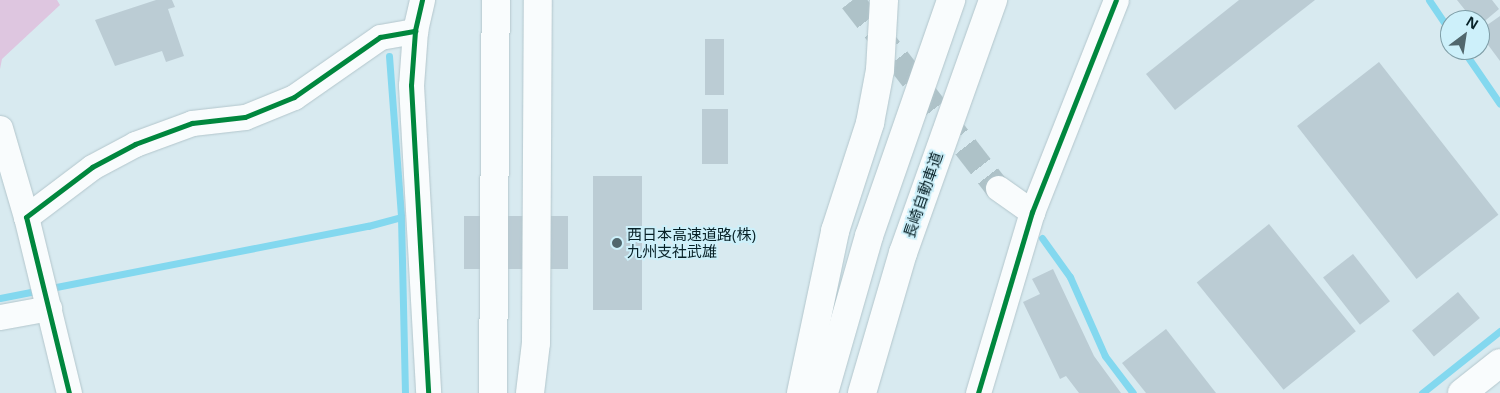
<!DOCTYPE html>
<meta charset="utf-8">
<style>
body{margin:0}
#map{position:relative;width:1500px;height:393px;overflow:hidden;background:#d8eaf0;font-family:"Open Sans","Noto Sans JP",sans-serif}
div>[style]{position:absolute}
.green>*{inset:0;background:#dec6e0}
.stream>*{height:7px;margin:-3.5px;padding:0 3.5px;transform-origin:3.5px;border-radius:3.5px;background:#83d8ef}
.building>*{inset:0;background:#bbccd4;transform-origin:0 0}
.street-tunnel>*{height:25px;margin-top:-12.5px;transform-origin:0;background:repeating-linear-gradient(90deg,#aec2c8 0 25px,transparent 0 37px)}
.roads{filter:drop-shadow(0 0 1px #b3c6cc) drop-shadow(0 0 1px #b3c6cc)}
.street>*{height:25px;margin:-12.5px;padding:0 12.5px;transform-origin:12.5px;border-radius:12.5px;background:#f9fcfd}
.highway>*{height:28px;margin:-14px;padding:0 14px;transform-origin:14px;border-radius:14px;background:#f9fcfd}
.cycleway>*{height:5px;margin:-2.5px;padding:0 2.5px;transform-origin:2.5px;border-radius:2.5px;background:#00873e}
.dots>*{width:14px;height:14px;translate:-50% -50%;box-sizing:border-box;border:2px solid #cdf0fa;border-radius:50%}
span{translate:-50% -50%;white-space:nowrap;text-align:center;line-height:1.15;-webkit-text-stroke:4px #cdf0fa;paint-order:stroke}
.street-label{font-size:15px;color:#082127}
.poi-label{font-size:15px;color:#082127}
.left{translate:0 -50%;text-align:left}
.north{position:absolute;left:1440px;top:10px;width:50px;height:50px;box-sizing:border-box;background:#cdf0fa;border:1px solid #7e9da6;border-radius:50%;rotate:31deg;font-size:14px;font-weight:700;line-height:20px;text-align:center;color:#082127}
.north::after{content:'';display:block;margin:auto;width:18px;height:22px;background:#51676d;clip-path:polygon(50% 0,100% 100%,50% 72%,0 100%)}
</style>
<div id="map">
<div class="green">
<div style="clip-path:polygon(0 0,57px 0,60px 5px,2px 59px,0 69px)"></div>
</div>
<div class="stream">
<div style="left:1429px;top:0;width:37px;rotate:56deg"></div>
<div style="left:1463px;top:50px;width:65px;rotate:55.6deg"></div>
<div style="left:389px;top:56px;width:161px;rotate:85.7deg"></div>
<div style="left:401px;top:217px;width:176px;rotate:88.7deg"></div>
<div style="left:1042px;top:238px;width:48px;rotate:54.3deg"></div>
<div style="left:1070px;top:277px;width:86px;rotate:66.1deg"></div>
<div style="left:1105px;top:356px;width:46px;rotate:52.9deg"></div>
<div style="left:0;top:298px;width:375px;rotate:-11.1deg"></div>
<div style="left:368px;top:226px;width:34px;rotate:-15deg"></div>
<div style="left:1422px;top:393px;width:100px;rotate:-38.5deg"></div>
</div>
<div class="building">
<div style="clip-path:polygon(156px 0,172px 0,175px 7px,168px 9px,184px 56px,166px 62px,162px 51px,115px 66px,95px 20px)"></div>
<div style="clip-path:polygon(1239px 0,1315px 0,1175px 110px,1146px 74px)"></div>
<div style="clip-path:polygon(1457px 0,1492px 0,1499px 9px,1480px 25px,1480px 20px,1473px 20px)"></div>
<div style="clip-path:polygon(1500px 16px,1500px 61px,1480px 34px,1480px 30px)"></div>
<div style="left:705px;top:39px;width:19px;height:56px"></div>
<div style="left:1379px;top:62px;width:194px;height:104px;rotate:52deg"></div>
<div style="left:702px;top:109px;width:26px;height:55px"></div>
<div style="left:593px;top:176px;width:49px;height:134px"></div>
<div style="left:464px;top:216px;width:104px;height:53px"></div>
<div style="left:1269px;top:224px;width:138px;height:93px;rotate:51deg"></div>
<div style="left:1353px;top:254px;width:60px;height:38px;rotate:52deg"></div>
<div style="clip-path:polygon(1053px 269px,1094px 356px,1121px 393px,1079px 393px,1066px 376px,1060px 379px,1023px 302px,1040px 294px,1032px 279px)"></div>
<div style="left:1458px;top:292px;width:34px;height:60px;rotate:50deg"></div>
<div style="clip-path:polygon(1166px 329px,1216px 393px,1146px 393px,1122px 363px)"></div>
</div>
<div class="street-tunnel">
<div style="left:852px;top:0;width:238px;rotate:52.2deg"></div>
</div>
<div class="roads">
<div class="street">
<div style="left:422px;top:0;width:32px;rotate:103deg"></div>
<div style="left:415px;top:31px;width:54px;rotate:94.2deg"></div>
<div style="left:411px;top:85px;width:308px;rotate:86.8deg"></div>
<div style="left:0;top:128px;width:93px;rotate:73.7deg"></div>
<div style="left:998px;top:188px;width:42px;rotate:35.2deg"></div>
<div style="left:0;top:317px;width:50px;rotate:-10.4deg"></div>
<div style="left:69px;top:393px;width:181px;rotate:-103.7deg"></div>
<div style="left:26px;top:217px;width:83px;rotate:-37.1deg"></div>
<div style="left:92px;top:167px;width:49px;rotate:-28.1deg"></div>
<div style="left:135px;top:144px;width:61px;rotate:-20.2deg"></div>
<div style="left:192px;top:123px;width:53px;rotate:-6.5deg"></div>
<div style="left:245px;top:117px;width:53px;rotate:-22.2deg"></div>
<div style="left:294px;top:97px;width:105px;rotate:-34.9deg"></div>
<div style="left:380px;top:37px;width:36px;rotate:-10deg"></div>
<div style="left:978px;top:393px;width:189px;rotate:-73.4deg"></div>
<div style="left:1032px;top:212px;width:228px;rotate:-68.4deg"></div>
</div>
<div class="highway">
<div style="left:493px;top:393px;width:393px;rotate:-89.6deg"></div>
<div style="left:530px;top:393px;width:50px;rotate:-83.2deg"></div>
<div style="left:536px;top:343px;width:343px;rotate:-89.7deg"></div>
<div style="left:801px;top:393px;width:166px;rotate:-78.1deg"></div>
<div style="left:835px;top:231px;width:114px;rotate:-72deg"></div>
<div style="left:870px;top:123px;width:54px;rotate:-79.3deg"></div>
<div style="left:880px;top:70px;width:70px;rotate:-86.7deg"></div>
<div style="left:824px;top:393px;width:163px;rotate:-74deg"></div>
<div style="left:869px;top:236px;width:250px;rotate:-70.8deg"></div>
<div style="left:862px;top:393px;width:146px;rotate:-73.7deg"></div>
<div style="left:903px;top:253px;width:269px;rotate:-70.4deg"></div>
<div style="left:1462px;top:393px;width:48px;rotate:-38.3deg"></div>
</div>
</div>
<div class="cycleway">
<div style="left:422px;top:0;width:32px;rotate:103deg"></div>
<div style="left:415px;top:31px;width:54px;rotate:94.2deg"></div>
<div style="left:411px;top:85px;width:308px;rotate:86.8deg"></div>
<div style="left:69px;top:393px;width:181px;rotate:-103.7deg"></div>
<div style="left:26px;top:217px;width:83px;rotate:-37.1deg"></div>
<div style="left:92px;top:167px;width:49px;rotate:-28.1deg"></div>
<div style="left:135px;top:144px;width:61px;rotate:-20.2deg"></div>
<div style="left:192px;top:123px;width:53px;rotate:-6.5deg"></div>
<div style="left:245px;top:117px;width:53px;rotate:-22.2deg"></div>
<div style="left:294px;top:97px;width:105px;rotate:-34.9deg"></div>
<div style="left:380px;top:37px;width:36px;rotate:-10deg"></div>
<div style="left:978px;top:393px;width:189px;rotate:-73.4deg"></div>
<div style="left:1032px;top:212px;width:228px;rotate:-68.4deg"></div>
</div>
<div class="dots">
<div style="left:617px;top:243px;background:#51676d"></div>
</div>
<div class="street-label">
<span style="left:923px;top:195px;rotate:-71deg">長崎自動車道</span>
</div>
<div class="poi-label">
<span class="left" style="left:627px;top:243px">西日本高速道路(株)<br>九州支社武雄</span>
</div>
<div class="north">N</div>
</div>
